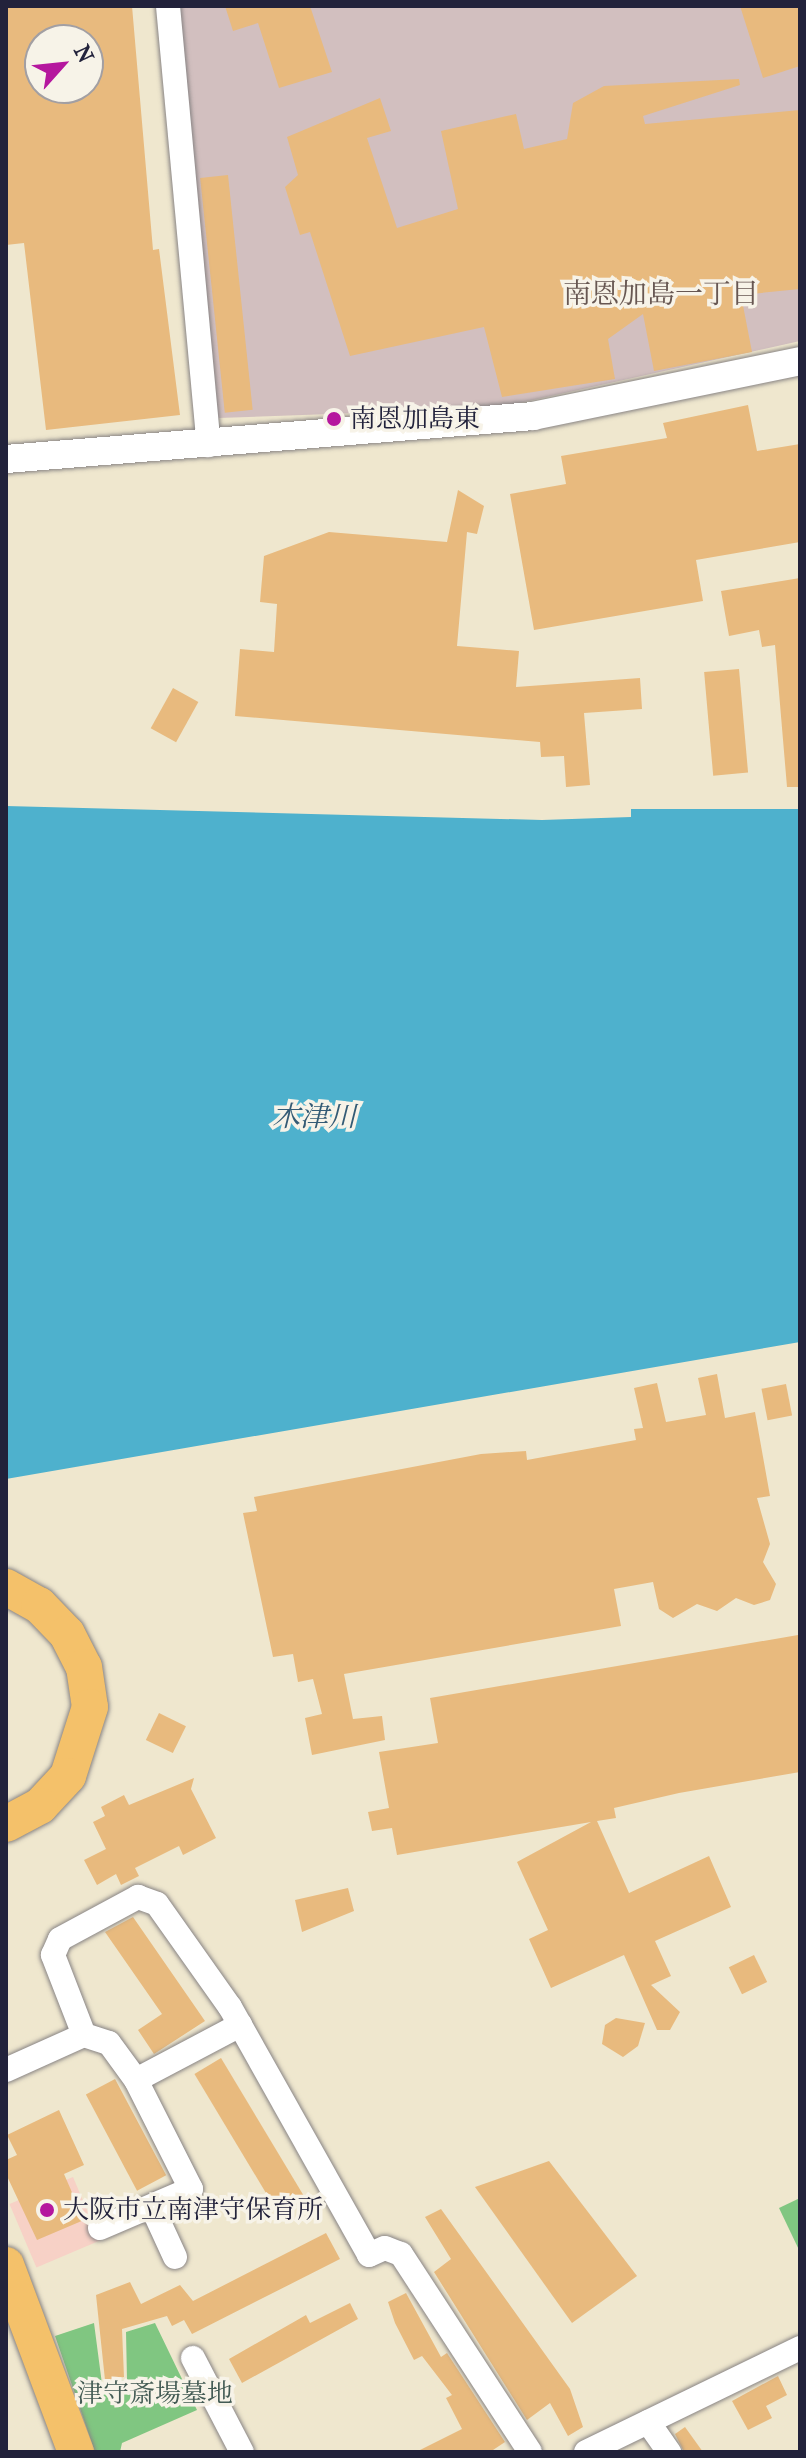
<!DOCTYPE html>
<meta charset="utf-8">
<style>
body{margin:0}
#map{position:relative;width:806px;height:2458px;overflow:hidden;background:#efe7ce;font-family:"IM FELL French Canon","Noto Serif JP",serif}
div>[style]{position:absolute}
.built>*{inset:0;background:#f7d1c6;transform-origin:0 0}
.industrial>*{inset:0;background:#d2bfbf}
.green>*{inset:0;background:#80c681}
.water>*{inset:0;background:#4eb1cd}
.building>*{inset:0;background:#e8ba7e;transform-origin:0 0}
.roads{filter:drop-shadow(0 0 2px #888484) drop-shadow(0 0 2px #888484)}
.minor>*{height:24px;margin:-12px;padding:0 12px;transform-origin:12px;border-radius:12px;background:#fff}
.tertiary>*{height:28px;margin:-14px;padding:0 14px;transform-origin:14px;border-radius:14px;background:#fff}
.primary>*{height:36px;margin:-18px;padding:0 18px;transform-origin:18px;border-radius:18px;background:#f4c16a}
.dots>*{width:22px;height:22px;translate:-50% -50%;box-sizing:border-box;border:4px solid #f7f3e8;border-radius:50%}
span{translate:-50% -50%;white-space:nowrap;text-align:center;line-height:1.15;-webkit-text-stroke:7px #f7f3e8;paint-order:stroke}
.poi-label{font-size:26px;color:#22223b}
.left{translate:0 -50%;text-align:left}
.park-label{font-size:26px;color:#435b54}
.neighbourhood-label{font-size:28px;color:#675752}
.water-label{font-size:28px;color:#345b75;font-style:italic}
.frame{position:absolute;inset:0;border:8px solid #22223b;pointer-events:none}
.north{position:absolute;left:24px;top:24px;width:80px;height:80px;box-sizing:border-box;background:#f7f3e8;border:2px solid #a29fa3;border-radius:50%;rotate:63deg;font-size:22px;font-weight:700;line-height:32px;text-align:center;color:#22223b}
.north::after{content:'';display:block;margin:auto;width:28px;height:36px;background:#b5179e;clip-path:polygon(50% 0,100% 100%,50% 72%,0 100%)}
</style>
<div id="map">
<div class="built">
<div style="left:73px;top:2177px;width:69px;height:69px;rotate:67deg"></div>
</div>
<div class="industrial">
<div style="clip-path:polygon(175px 6px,800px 6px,800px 341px,497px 408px,218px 418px)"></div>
</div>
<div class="green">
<div style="clip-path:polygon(800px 2198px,800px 2252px,779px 2208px)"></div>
<div style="clip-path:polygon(94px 2323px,102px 2384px,127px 2380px,126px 2332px,155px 2323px,197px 2410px,122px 2443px,120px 2452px,95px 2452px,55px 2336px)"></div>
</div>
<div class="water">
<div style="clip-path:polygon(6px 806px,542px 820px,631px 817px,631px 809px,800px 809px,800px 1342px,6px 1479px)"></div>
</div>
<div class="building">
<div style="clip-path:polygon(evenodd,6px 6px,132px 6px,153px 250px,159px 249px,180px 415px,46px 430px,24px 243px,6px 245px,6px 6px,40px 40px,88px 40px,88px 88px,40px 89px,40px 40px)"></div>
<div style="clip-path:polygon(225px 6px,310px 6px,332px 72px,279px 88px,258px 23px,233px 31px)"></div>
<div style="clip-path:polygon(740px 6px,800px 6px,800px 66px,763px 78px)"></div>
<div style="clip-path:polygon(739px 79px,740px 85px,643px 116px,645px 124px,800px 110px,800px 289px,741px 295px,752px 352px,654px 371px,643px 314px,608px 339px,615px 379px,502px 397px,484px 327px,350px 356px,310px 232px,300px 235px,285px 187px,298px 175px,287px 137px,380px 98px,391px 131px,367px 138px,397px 228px,458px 209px,441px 131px,516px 114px,524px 149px,567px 139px,573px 103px,604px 86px)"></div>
<div style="left:228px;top:175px;width:236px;height:28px;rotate:84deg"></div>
<div style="clip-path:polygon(748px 405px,757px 451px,800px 444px,800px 542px,696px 560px,703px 601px,534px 630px,510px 494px,566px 484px,561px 456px,667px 438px,663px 423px)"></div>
<div style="clip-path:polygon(458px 490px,484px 506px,477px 534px,467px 532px,457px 646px,519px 651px,516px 687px,640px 678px,642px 709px,584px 713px,590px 785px,566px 787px,564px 756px,541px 757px,540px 742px,235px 716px,240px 649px,274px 652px,277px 604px,260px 602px,264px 556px,329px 532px,447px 542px)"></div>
<div style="clip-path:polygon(800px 578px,800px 787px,787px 787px,775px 645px,762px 647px,759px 630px,729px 636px,721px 591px)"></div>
<div style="left:739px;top:669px;width:104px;height:35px;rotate:85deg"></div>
<div style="left:173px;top:688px;width:29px;height:46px;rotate:29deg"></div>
<div style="clip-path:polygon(717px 1374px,725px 1418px,755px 1412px,770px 1496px,757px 1498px,770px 1544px,763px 1562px,776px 1584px,770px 1600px,754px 1605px,736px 1598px,717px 1611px,697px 1604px,673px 1618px,659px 1609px,653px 1582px,614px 1589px,621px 1626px,344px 1674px,353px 1719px,382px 1716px,385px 1740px,312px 1755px,305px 1718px,322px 1714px,313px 1679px,298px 1682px,293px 1654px,273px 1657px,243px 1513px,257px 1511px,254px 1497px,481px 1454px,526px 1451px,527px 1460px,636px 1440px,634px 1429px,643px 1428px,634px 1388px,657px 1383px,666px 1422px,706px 1415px,698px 1378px)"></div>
<div style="left:786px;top:1384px;width:32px;height:25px;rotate:79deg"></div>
<div style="clip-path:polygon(798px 1635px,800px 1772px,679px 1793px,614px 1808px,616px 1818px,597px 1821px,629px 1893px,709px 1856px,731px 1907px,655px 1941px,671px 1976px,651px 1985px,680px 2012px,670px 2030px,657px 2030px,624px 1955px,551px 1988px,529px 1939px,548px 1930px,517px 1862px,591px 1822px,397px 1855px,392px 1828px,372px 1831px,368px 1812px,389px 1808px,379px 1752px,438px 1743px,430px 1698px)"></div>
<div style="left:159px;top:1713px;width:30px;height:30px;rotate:26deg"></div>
<div style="clip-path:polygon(194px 1778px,191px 1789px,216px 1838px,183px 1855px,179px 1846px,135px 1868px,139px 1876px,121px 1885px,116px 1874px,97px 1885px,84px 1860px,106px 1849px,93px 1822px,105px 1816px,101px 1807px,124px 1795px,129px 1805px)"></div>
<div style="clip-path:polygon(348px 1888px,354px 1911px,302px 1932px,295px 1900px)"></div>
<div style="clip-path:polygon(133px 1917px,205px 2021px,154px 2054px,138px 2030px,162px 2014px,105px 1932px)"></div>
<div style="left:754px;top:1955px;width:30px;height:28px;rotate:64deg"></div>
<div style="clip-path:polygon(616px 2018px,645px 2023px,638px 2046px,623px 2057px,602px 2044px,605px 2025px)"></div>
<div style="left:221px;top:2058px;width:163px;height:31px;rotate:59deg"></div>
<div style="left:115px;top:2079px;width:109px;height:33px;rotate:62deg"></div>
<div style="clip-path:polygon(59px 2110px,84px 2165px,64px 2174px,84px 2220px,37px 2240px,6px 2174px,6px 2160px,17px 2155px,7px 2135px)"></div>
<div style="clip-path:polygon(549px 2161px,637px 2276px,572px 2323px,475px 2187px)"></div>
<div style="clip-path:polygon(441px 2209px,570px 2389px,583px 2427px,568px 2436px,550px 2403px,527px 2420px,434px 2272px,451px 2259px,425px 2217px)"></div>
<div style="clip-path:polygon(326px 2233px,340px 2259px,192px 2334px,184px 2320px,172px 2326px,167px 2316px,122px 2329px,124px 2377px,105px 2380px,96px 2295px,130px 2282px,141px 2304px,180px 2285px,193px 2301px)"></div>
<div style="clip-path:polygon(406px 2293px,441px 2357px,447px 2353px,505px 2442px,490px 2452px,416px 2452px,462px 2429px,446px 2398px,452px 2395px,422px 2356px,414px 2360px,395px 2323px,388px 2302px)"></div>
<div style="clip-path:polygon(350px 2303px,358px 2319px,242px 2383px,229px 2359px,306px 2315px,310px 2323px)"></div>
<div style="clip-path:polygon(778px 2376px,787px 2395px,766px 2406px,772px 2418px,748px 2430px,732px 2401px)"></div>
<div style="clip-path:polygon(685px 2427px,703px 2452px,684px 2452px,675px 2434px)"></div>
</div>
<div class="roads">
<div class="minor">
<div style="left:168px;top:6px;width:441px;rotate:84.7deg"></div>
<div style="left:84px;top:2035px;width:26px;rotate:18deg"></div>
<div style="left:109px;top:2043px;width:46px;rotate:53.9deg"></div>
<div style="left:136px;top:2080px;width:118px;rotate:-27.9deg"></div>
<div style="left:6px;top:2070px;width:85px;rotate:-24.2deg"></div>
<div style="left:84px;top:2035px;width:86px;rotate:-111.2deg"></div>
<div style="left:53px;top:1955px;width:17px;rotate:-66deg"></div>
<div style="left:60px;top:1939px;width:89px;rotate:-28.3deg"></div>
<div style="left:138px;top:1897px;width:20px;rotate:20deg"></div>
<div style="left:157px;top:1904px;width:126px;rotate:54.7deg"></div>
<div style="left:230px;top:2007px;width:284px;rotate:60.7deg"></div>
<div style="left:369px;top:2255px;width:17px;rotate:-24deg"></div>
<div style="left:385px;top:2248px;width:17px;rotate:21deg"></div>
<div style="left:401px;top:2254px;width:236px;rotate:56.9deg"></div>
<div style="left:152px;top:2207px;width:55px;rotate:65.3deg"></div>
<div style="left:100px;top:2228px;width:99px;rotate:-23.2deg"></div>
<div style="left:191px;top:2189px;width:122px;rotate:-116.8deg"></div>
<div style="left:193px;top:2358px;width:106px;rotate:62.5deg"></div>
<div style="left:648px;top:2422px;width:37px;rotate:55deg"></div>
<div style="left:586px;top:2452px;width:238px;rotate:-25.9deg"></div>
</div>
<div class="tertiary">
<div style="left:6px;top:459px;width:529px;rotate:-4.66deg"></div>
<div style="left:533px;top:416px;width:273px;rotate:-11.6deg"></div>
</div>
<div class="primary">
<div style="left:6px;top:1587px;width:38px;rotate:29deg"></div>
<div style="left:39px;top:1605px;width:40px;rotate:46deg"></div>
<div style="left:67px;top:1634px;width:37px;rotate:63deg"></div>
<div style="left:84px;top:1667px;width:40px;rotate:81.5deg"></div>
<div style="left:90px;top:1707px;width:72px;rotate:107.7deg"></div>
<div style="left:68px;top:1776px;width:41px;rotate:133deg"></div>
<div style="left:40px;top:1806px;width:38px;rotate:152deg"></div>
<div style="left:6px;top:2265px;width:200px;rotate:69.5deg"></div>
</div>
</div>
<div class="dots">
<div style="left:334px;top:419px;background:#b5179e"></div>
<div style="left:47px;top:2210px;background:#b5179e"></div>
</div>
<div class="poi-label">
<span class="left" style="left:350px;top:419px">南恩加島東</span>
<span class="left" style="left:63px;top:2210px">大阪市立南津守保育所</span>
</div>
<div class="park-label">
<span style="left:155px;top:2394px">津守斎場墓地</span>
</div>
<div class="neighbourhood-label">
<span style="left:661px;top:294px">南恩加島一丁目</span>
</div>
<div class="water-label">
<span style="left:314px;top:1117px">木津川</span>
</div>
<div class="frame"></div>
<div class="north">N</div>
</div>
